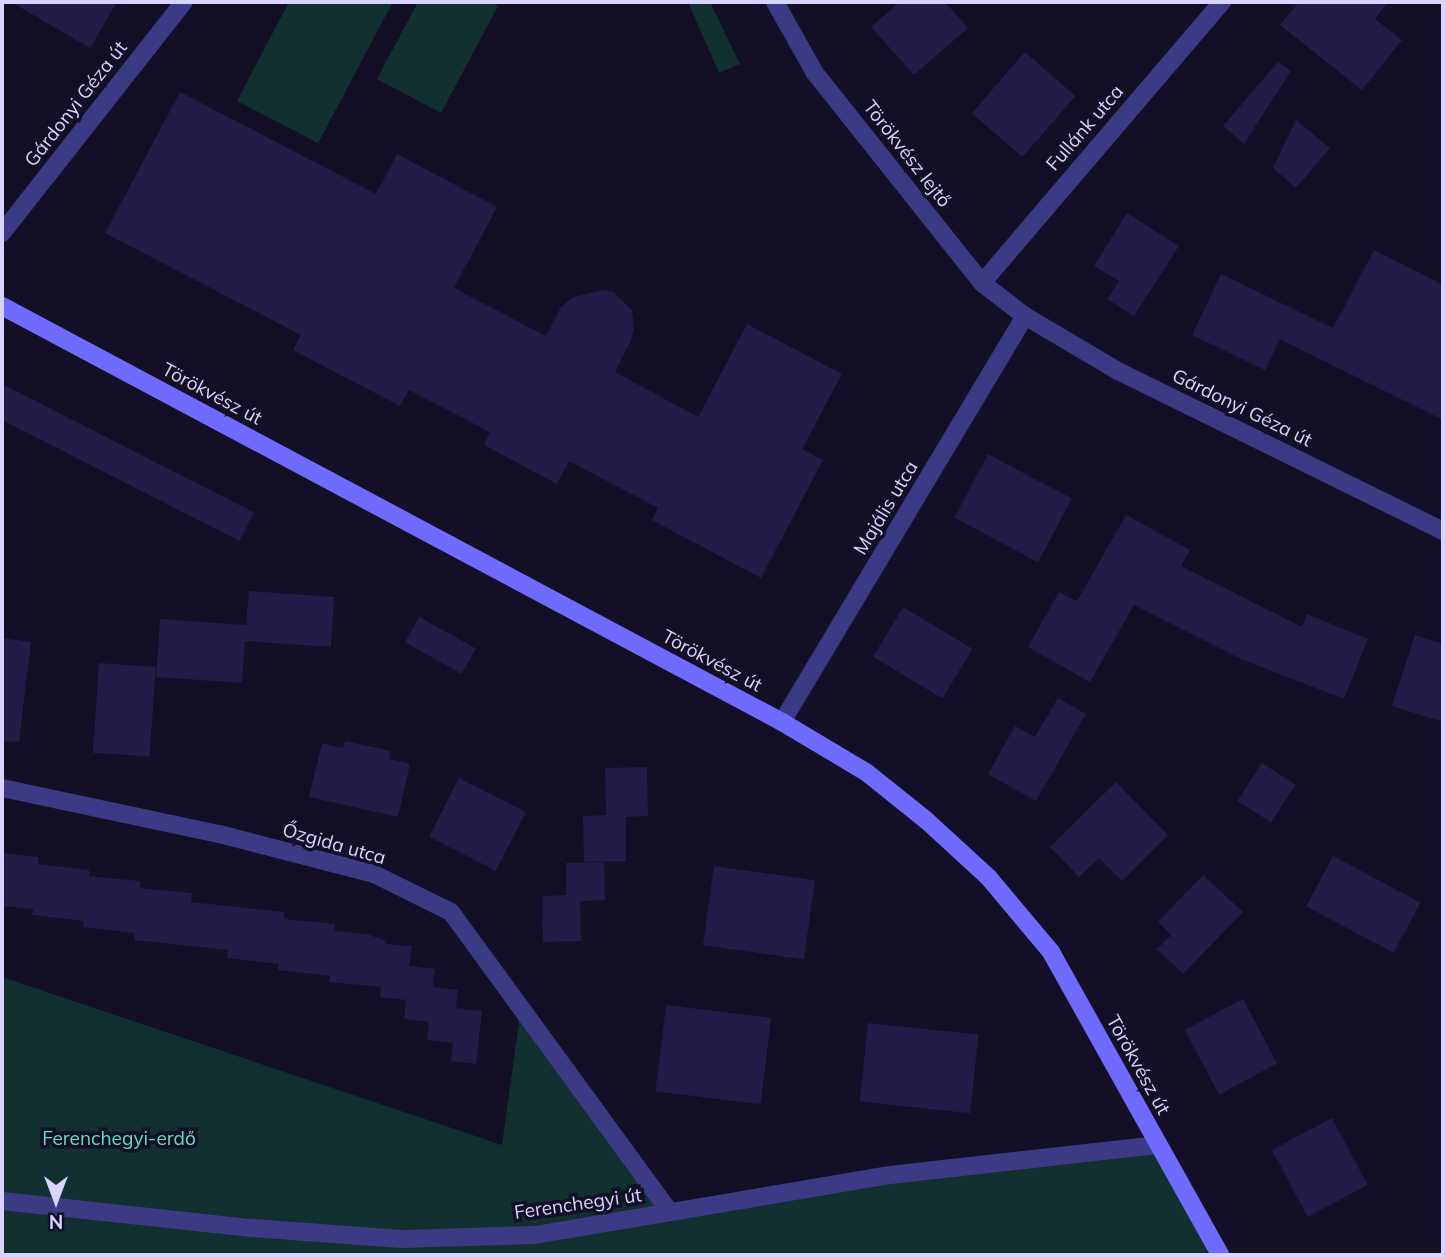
<!DOCTYPE html>
<meta charset="utf-8">
<style>
body{margin:0}
#map{position:relative;width:1445px;height:1257px;overflow:hidden;background:#130f26;font-family:Mulish,sans-serif}
div>[style]{position:absolute}
.green>*{inset:0;background:#12302f}
.building>*{inset:0;background:#241b47;transform-origin:0 0}
.street>*{height:18px;margin:-9px;padding:0 9px;transform-origin:9px;border-radius:9px;background:#3d3a85}
.secondary>*{height:18px;margin:-9px;padding:0 9px;transform-origin:9px;border-radius:9px;background:#6f6bff}
span{translate:-50% -50%;white-space:nowrap;text-align:center;line-height:1.15;-webkit-text-stroke:7px #130f26;paint-order:stroke}
.street-label{font-size:19px;color:#d9d4ff}
.park-label{font-size:19px;color:#5fe0c0}
.frame{position:absolute;inset:0;border:4px solid #d9d4ff;pointer-events:none}
.north{position:absolute;left:21px;top:1166px;width:70px;height:70px;-webkit-text-stroke:5px #130f26;paint-order:stroke;rotate:180deg;font-size:19px;font-weight:700;line-height:28px;text-align:center;color:#d9d4ff}
.north::after{content:'';display:block;margin:auto;width:24px;height:32px;background:#d9d4ff;clip-path:polygon(50% 0,100% 100%,50% 72%,0 100%)}
</style>
<div id="map">
<div class="green">
<div style="clip-path:polygon(289px 2px,393px 2px,318px 143px,237px 101px)"></div>
<div style="clip-path:polygon(418px 2px,490px 2px,498px 6px,441px 113px,377px 79px)"></div>
<div style="clip-path:polygon(688px 2px,710px 2px,740px 64px,719px 73px)"></div>
<div style="clip-path:polygon(2px 977px,502px 1145px,521px 1007px,670px 1212px,1158px 1145px,1216px 1255px,2px 1255px)"></div>
</div>
<div class="building">
<div style="clip-path:polygon(11px 2px,117px 2px,90px 48px)"></div>
<div style="clip-path:polygon(900px 2px,945px 2px,968px 28px,914px 75px,871px 27px)"></div>
<div style="clip-path:polygon(1299px 2px,1388px 2px,1375px 19px,1402px 40px,1362px 90px,1280px 25px)"></div>
<div style="left:1025px;top:52px;width:67px;height:81px;rotate:41deg"></div>
<div style="clip-path:polygon(1278px 62px,1291px 71px,1244px 144px,1223px 126px)"></div>
<div style="clip-path:polygon(180px 92px,376px 194px,397px 154px,497px 207px,454px 288px,546px 336px,561px 307px,573px 297px,603px 290px,613px 292px,632px 310px,634px 327px,631px 341px,615px 372px,698px 417px,747px 324px,842px 374px,802px 449px,823px 460px,761px 578px,652px 520px,658px 508px,569px 461px,557px 484px,484px 445px,490px 432px,409px 390px,400px 406px,293px 350px,301px 335px,105px 233px)"></div>
<div style="clip-path:polygon(1296px 120px,1330px 148px,1296px 188px,1273px 168px)"></div>
<div style="clip-path:polygon(1127px 213px,1179px 246px,1134px 316px,1107px 299px,1119px 281px,1094px 266px)"></div>
<div style="clip-path:polygon(1374px 250px,1443px 285px,1443px 420px,1280px 339px,1265px 370px,1192px 335px,1221px 274px,1333px 328px)"></div>
<div style="left:2px;top:384px;width:283px;height:32px;rotate:27deg"></div>
<div style="left:988px;top:454px;width:95px;height:72px;rotate:28deg"></div>
<div style="clip-path:polygon(1126px 515px,1190px 550px,1181px 566px,1302px 627px,1307px 614px,1368px 639px,1344px 699px,1241px 659px,1134px 605px,1090px 682px,1028px 647px,1059px 592px,1077px 601px)"></div>
<div style="clip-path:polygon(249px 591px,334px 597px,331px 647px,245px 641px,242px 683px,156px 677px,160px 619px,246px 625px)"></div>
<div style="left:903px;top:607px;width:81px;height:58px;rotate:31deg"></div>
<div style="left:419px;top:617px;width:65px;height:29px;rotate:29deg"></div>
<div style="clip-path:polygon(1415px 635px,1443px 644px,1443px 722px,1392px 706px)"></div>
<div style="clip-path:polygon(2px 638px,31px 642px,19px 742px,2px 741px)"></div>
<div style="left:99px;top:663px;width:57px;height:90px;rotate:4deg"></div>
<div style="clip-path:polygon(1058px 698px,1086px 714px,1036px 801px,988px 774px,1015px 726px,1035px 737px)"></div>
<div style="clip-path:polygon(345px 741px,391px 751px,389px 759px,410px 764px,398px 817px,309px 797px,322px 743px,343px 748px)"></div>
<div style="left:1262px;top:763px;width:40px;height:45px;rotate:33deg"></div>
<div style="clip-path:polygon(647px 767px,648px 816px,626px 817px,626px 861px,584px 862px,583px 816px,606px 815px,605px 768px)"></div>
<div style="left:459px;top:778px;width:75px;height:66px;rotate:27deg"></div>
<div style="clip-path:polygon(1116px 782px,1168px 835px,1122px 881px,1099px 858px,1079px 877px,1050px 847px)"></div>
<div style="clip-path:polygon(2px 853px,38px 857px,38px 864px,89px 870px,89px 876px,140px 881px,140px 888px,192px 893px,191px 902px,284px 912px,284px 919px,335px 924px,335px 931px,367px 934px,386px 941px,386px 944px,412px 946px,409px 966px,435px 969px,433px 987px,458px 990px,456px 1008px,482px 1011px,476px 1064px,451px 1061px,453px 1043px,427px 1040px,429px 1022px,404px 1019px,406px 1000px,380px 997px,381px 987px,329px 982px,330px 976px,278px 970px,279px 964px,227px 958px,228px 950px,134px 940px,135px 933px,83px 927px,84px 921px,32px 915px,33px 909px,2px 906px)"></div>
<div style="left:1333px;top:856px;width:99px;height:57px;rotate:28deg"></div>
<div style="clip-path:polygon(604px 862px,605px 900px,580px 901px,581px 941px,543px 942px,542px 896px,566px 895px,566px 863px)"></div>
<div style="left:714px;top:866px;width:102px;height:80px;rotate:8deg"></div>
<div style="clip-path:polygon(1203px 875px,1243px 912px,1183px 974px,1157px 949px,1171px 935px,1158px 922px)"></div>
<div style="left:1243px;top:999px;width:73px;height:66px;rotate:62deg"></div>
<div style="left:666px;top:1005px;width:106px;height:87px;rotate:7deg"></div>
<div style="left:868px;top:1023px;width:111px;height:79px;rotate:6deg"></div>
<div style="left:1332px;top:1118px;width:76px;height:68px;rotate:62deg"></div>
</div>
<div class="street">
<div style="left:775px;top:2px;width:81px;rotate:60.6deg"></div>
<div style="left:815px;top:73px;width:268px;rotate:51.5deg"></div>
<div style="left:982px;top:283px;width:54px;rotate:37.5deg"></div>
<div style="left:1025px;top:316px;width:108px;rotate:30.6deg"></div>
<div style="left:1118px;top:371px;width:362px;rotate:26.2deg"></div>
<div style="left:2px;top:233px;width:294px;rotate:-51.8deg"></div>
<div style="left:982px;top:283px;width:370px;rotate:-49.5deg"></div>
<div style="left:782px;top:722px;width:473px;rotate:-59.1deg"></div>
<div style="left:2px;top:788px;width:230px;rotate:12deg"></div>
<div style="left:227px;top:836px;width:152px;rotate:14.5deg"></div>
<div style="left:374px;top:874px;width:86px;rotate:26.3deg"></div>
<div style="left:451px;top:912px;width:371px;rotate:53.9deg"></div>
<div style="left:2px;top:1201px;width:251px;rotate:6.2deg"></div>
<div style="left:252px;top:1228px;width:150px;rotate:4.2deg"></div>
<div style="left:402px;top:1239px;width:133px;rotate:-1.7deg"></div>
<div style="left:535px;top:1235px;width:360px;rotate:-9.6deg"></div>
<div style="left:890px;top:1175px;width:270px;rotate:-6.4deg"></div>
</div>
<div class="secondary">
<div style="left:2px;top:306px;width:884px;rotate:28.07deg"></div>
<div style="left:782px;top:722px;width:98px;rotate:30.8deg"></div>
<div style="left:866px;top:772px;width:77px;rotate:38.7deg"></div>
<div style="left:926px;top:820px;width:86px;rotate:42.6deg"></div>
<div style="left:989px;top:878px;width:97px;rotate:50deg"></div>
<div style="left:1051px;top:952px;width:347px;rotate:60.8deg"></div>
</div>
<div class="street-label">
<span style="left:76px;top:104px;rotate:-52deg">Gárdonyi Géza út</span>
<span style="left:1085px;top:128px;rotate:-49deg">Fullánk utca</span>
<span style="left:907px;top:154px;rotate:52deg">Törökvész lejtő</span>
<span style="left:212px;top:394px;rotate:28deg">Törökvész út</span>
<span style="left:1242px;top:408px;rotate:26deg">Gárdonyi Géza út</span>
<span style="left:886px;top:508px;rotate:-59deg">Majális utca</span>
<span style="left:712px;top:661px;rotate:28deg">Törökvész út</span>
<span style="left:334px;top:844px;rotate:16deg">Őzgida utca</span>
<span style="left:1138px;top:1065px;rotate:61deg">Törökvész út</span>
<span style="left:578px;top:1204px;rotate:-8deg">Ferenchegyi út</span>
</div>
<div class="park-label">
<span style="left:119px;top:1139px">Ferenchegyi-erdő</span>
</div>
<div class="frame"></div>
<div class="north">N</div>
</div>
